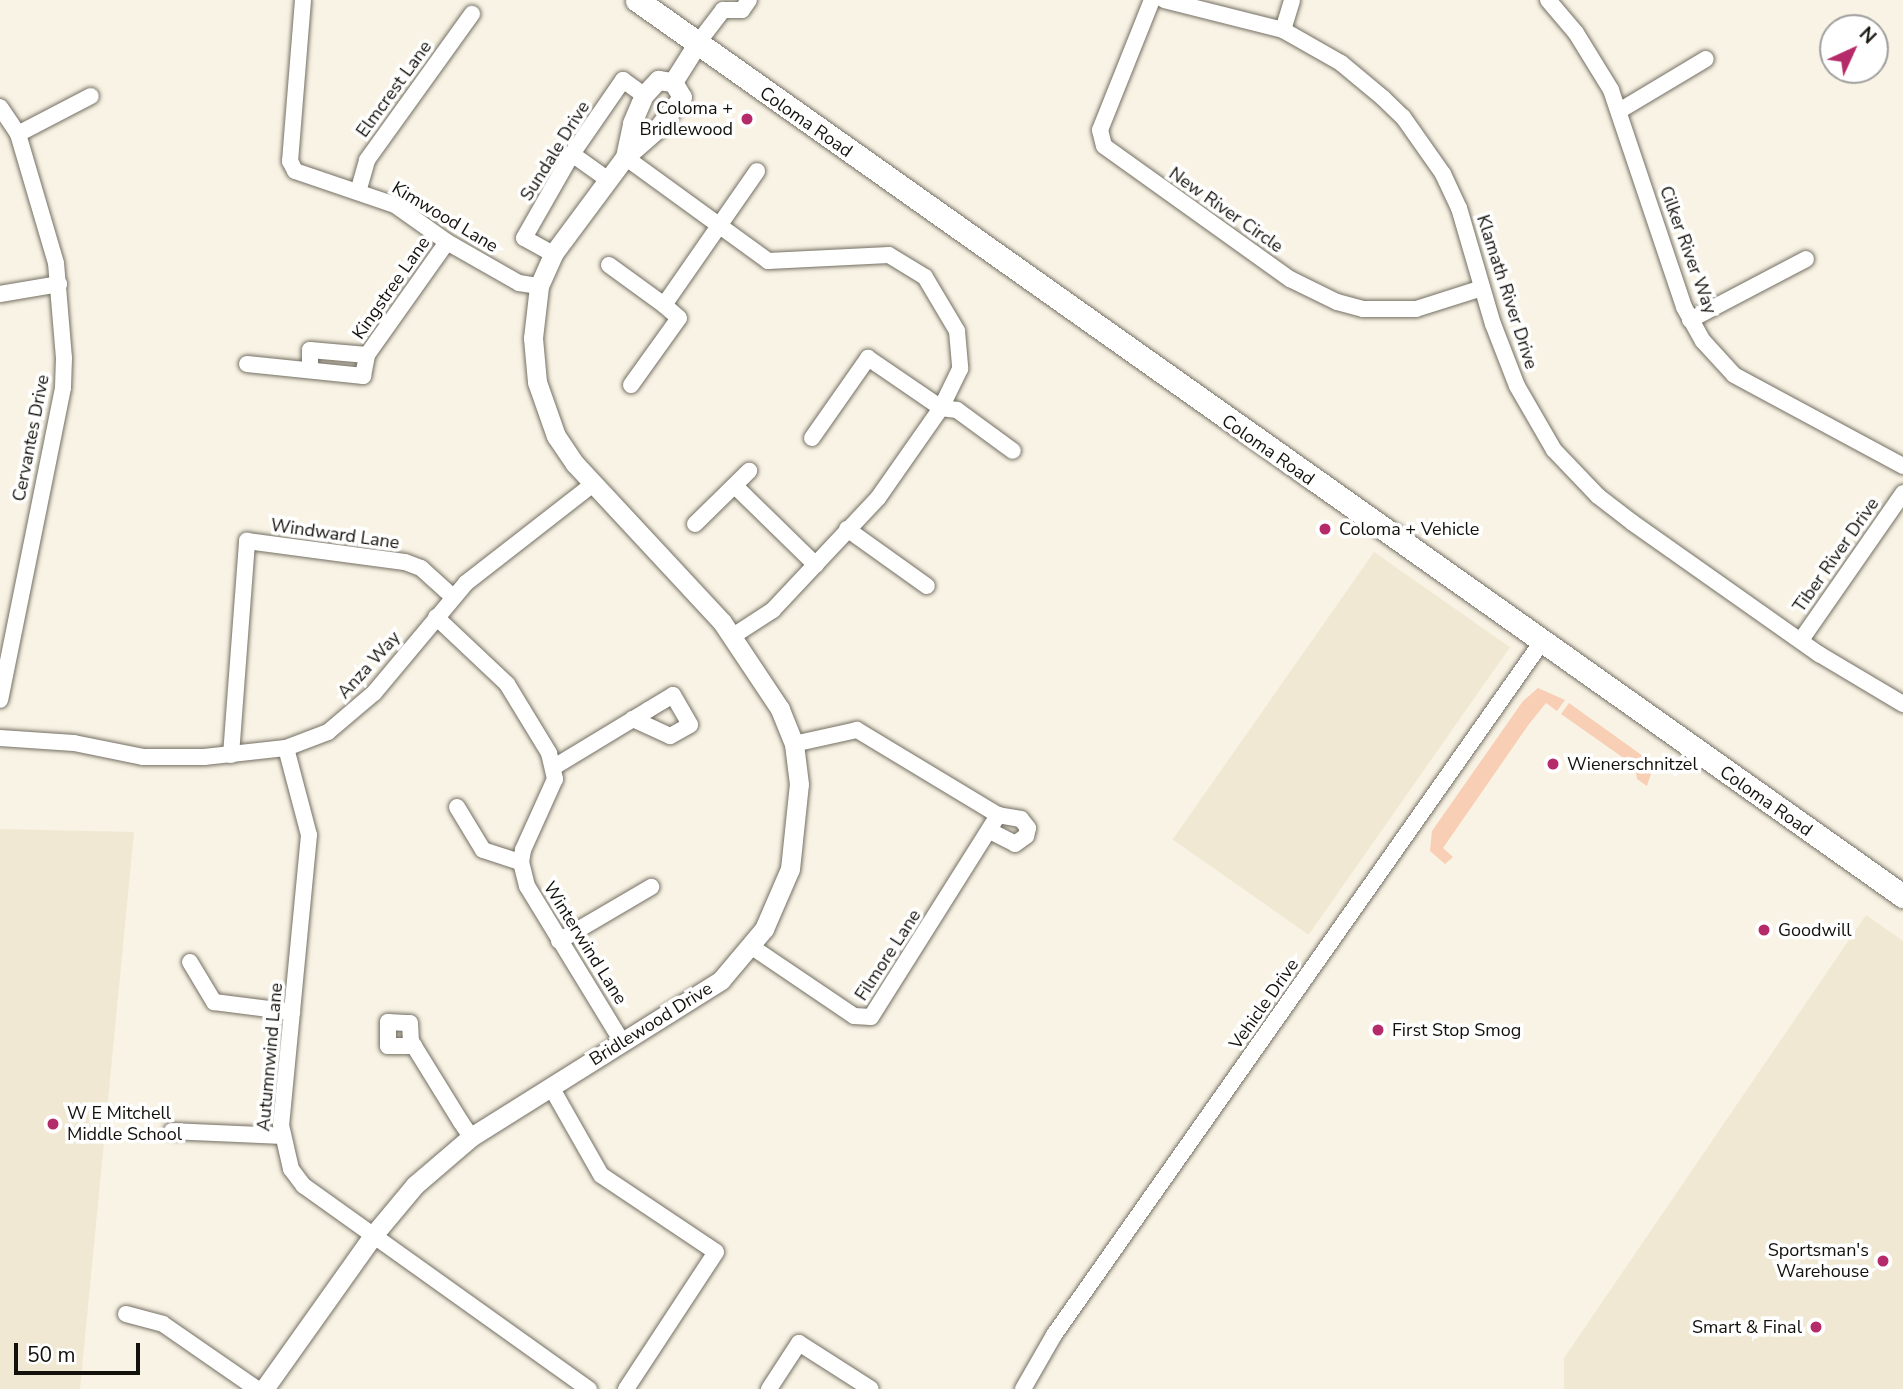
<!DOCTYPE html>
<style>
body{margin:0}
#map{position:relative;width:1903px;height:1389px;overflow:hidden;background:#f8f3e4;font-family:"Nunito Sans",sans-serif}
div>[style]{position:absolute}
.built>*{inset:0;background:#f0e8d2;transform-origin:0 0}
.green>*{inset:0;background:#f8ceb4}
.roads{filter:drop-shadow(0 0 2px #746f63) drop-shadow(0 0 2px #746f63)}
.minor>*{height:16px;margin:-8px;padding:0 8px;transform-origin:8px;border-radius:8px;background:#fff}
.tertiary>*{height:19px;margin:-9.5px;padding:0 9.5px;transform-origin:9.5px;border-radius:9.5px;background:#fff}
.secondary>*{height:23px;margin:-11.5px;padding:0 11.5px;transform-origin:11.5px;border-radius:11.5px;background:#fff}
.dots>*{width:19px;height:19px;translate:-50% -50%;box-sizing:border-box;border:4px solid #fff;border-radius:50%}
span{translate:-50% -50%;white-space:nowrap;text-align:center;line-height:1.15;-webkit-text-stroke:7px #fff;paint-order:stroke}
.street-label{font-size:18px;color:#13110c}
.poi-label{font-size:18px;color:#13110c}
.right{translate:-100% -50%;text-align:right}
.left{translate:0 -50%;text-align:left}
.north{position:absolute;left:1819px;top:14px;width:70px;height:70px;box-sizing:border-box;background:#fff;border:2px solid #a1a09e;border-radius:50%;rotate:45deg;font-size:19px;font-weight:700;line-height:28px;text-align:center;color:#13110c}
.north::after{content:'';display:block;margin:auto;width:24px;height:32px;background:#b52b69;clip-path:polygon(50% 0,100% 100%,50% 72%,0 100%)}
.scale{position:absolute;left:14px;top:1343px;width:126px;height:32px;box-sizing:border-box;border:4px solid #13110c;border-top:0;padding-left:9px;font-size:21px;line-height:24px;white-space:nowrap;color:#13110c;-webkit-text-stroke:5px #fff;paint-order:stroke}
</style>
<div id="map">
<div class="built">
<div style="left:1374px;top:552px;width:166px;height:351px;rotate:35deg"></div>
<div style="clip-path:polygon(0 829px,134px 832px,80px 1389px,0 1389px)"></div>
<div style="clip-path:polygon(1866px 915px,1903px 941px,1903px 1389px,1564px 1389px,1564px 1358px)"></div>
</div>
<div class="green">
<div style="clip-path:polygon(1538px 688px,1565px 700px,1557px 711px,1546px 703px,1529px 724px,1443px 848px,1453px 857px,1445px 864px,1430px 851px,1432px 831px,1523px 701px)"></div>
<div style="clip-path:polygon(1569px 703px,1654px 764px,1647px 786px,1637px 779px,1635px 766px,1561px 714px)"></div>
</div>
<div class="roads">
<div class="minor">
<div style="left:303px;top:0;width:162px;rotate:94.6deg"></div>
<div style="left:290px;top:161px;width:11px;rotate:63deg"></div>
<div style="left:295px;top:171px;width:106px;rotate:18.8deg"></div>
<div style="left:395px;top:205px;width:64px;rotate:35.4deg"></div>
<div style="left:447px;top:242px;width:83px;rotate:29.7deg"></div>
<div style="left:519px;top:283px;width:20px;rotate:9deg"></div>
<div style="left:1152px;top:0;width:140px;rotate:111.8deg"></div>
<div style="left:1100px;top:130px;width:16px;rotate:76deg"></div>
<div style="left:1104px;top:146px;width:229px;rotate:35.6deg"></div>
<div style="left:1290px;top:279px;width:52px;rotate:26.1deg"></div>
<div style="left:1337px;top:302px;width:27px;rotate:15deg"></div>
<div style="left:1363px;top:309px;width:53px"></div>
<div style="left:1416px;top:309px;width:69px;rotate:-17.7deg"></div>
<div style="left:1164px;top:0;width:123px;rotate:14.1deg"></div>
<div style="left:1283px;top:30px;width:67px;rotate:29.6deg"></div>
<div style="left:1341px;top:63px;width:55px;rotate:39.8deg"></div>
<div style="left:1383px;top:98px;width:28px;rotate:44deg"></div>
<div style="left:1403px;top:117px;width:70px;rotate:54.9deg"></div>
<div style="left:1443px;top:174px;width:38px;rotate:65deg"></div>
<div style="left:1459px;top:208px;width:121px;rotate:73.7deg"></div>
<div style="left:1493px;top:324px;width:66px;rotate:68.8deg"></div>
<div style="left:1517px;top:386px;width:74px;rotate:60deg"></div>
<div style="left:1554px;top:450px;width:64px;rotate:46.3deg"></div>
<div style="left:1598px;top:496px;width:44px;rotate:37.6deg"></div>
<div style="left:1633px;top:523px;width:228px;rotate:35.2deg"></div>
<div style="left:1819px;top:654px;width:98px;rotate:30.8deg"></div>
<div style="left:1548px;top:0;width:43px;rotate:49.7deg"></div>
<div style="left:1576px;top:33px;width:67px;rotate:58.4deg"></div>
<div style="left:1611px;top:90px;width:229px;rotate:71.4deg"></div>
<div style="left:1684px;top:307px;width:39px;rotate:61deg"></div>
<div style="left:1703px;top:341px;width:46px;rotate:47.6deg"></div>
<div style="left:1734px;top:375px;width:192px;rotate:28.3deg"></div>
<div style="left:723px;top:10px;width:19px"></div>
<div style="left:742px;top:10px;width:12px;rotate:-55deg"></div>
<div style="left:1283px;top:30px;width:31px;rotate:-73deg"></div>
<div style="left:697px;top:44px;width:43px;rotate:-52.6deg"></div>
<div style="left:0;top:107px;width:32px;rotate:56deg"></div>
<div style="left:18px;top:134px;width:134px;rotate:73.6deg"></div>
<div style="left:56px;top:263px;width:95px;rotate:85.2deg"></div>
<div style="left:64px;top:358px;width:30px;rotate:92deg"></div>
<div style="left:63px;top:388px;width:318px;rotate:101.4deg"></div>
<div style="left:1619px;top:111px;width:101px;rotate:-30.9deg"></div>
<div style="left:18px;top:134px;width:82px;rotate:-27.5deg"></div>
<div style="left:572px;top:154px;width:43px;rotate:35.5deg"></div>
<div style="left:625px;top:157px;width:177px;rotate:36deg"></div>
<div style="left:768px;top:261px;width:121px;rotate:-2.8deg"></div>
<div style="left:889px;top:255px;width:42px;rotate:31.4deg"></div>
<div style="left:925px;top:277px;width:63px;rotate:59.3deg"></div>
<div style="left:957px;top:331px;width:38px;rotate:85deg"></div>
<div style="left:960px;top:369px;width:43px;rotate:116deg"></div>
<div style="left:941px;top:408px;width:110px;rotate:125deg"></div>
<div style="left:878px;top:498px;width:154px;rotate:133.2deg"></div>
<div style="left:773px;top:610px;width:48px;rotate:147deg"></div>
<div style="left:358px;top:192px;width:33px;rotate:-74deg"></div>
<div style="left:367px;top:160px;width:180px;rotate:-54.3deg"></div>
<div style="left:553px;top:254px;width:33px;rotate:-151deg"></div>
<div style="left:524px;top:238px;width:97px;rotate:-60.3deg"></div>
<div style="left:572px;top:154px;width:90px;rotate:-55.4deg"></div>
<div style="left:623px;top:80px;width:26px;rotate:36deg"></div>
<div style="left:609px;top:265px;width:68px;rotate:36deg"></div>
<div style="left:0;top:294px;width:60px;rotate:-9.6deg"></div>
<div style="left:1690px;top:320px;width:131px;rotate:-27.7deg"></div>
<div style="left:247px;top:364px;width:117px;rotate:5.9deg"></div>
<div style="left:363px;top:376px;width:21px;rotate:-79deg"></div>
<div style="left:367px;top:355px;width:138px;rotate:-54.7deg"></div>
<div style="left:310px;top:369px;width:19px;rotate:-90deg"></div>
<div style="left:310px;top:350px;width:57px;rotate:5deg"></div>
<div style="left:631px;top:385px;width:82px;rotate:-54.4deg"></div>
<div style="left:679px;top:318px;width:20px;rotate:-139deg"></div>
<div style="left:664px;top:305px;width:163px;rotate:-55.2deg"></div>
<div style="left:812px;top:438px;width:98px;rotate:-55deg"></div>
<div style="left:868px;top:358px;width:88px;rotate:34.4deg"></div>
<div style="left:941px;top:408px;width:16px;rotate:7deg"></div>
<div style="left:957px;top:410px;width:69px;rotate:36.2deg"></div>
<div style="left:735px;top:486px;width:113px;rotate:44.3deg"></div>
<div style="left:695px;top:524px;width:76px;rotate:-44.5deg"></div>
<div style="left:847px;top:529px;width:98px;rotate:35.5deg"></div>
<div style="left:436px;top:617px;width:98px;rotate:43.3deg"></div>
<div style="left:507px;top:684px;width:81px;rotate:58.7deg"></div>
<div style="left:549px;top:753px;width:27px;rotate:77deg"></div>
<div style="left:555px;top:779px;width:78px;rotate:114.3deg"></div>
<div style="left:523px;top:850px;width:12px;rotate:99deg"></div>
<div style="left:521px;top:862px;width:25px;rotate:76deg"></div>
<div style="left:527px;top:886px;width:184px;rotate:58.6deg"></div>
<div style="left:1801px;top:640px;width:179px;rotate:-55.2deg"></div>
<div style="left:0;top:738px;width:74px;rotate:3.9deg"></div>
<div style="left:74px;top:743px;width:70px;rotate:11.5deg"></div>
<div style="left:143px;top:757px;width:61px"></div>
<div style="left:204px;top:757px;width:82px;rotate:-6.3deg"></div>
<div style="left:286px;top:748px;width:45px;rotate:-20.9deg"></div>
<div style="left:328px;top:732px;width:60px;rotate:-40.3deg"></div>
<div style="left:374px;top:693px;width:143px;rotate:-50.1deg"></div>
<div style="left:466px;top:583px;width:160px;rotate:-37.9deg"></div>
<div style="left:286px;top:748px;width:90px;rotate:75.2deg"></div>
<div style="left:309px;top:835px;width:291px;rotate:95.5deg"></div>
<div style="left:281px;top:1125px;width:45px;rotate:77.2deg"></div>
<div style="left:291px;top:1169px;width:21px;rotate:53deg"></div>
<div style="left:304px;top:1186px;width:350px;rotate:35.5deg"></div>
<div style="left:231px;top:755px;width:215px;rotate:-85.7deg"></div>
<div style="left:247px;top:541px;width:159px;rotate:7.6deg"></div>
<div style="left:405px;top:562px;width:17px;rotate:21deg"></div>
<div style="left:421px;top:568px;width:43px;rotate:42.2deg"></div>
<div style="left:554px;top:767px;width:110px;rotate:-31.2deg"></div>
<div style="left:648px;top:710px;width:29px;rotate:-31deg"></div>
<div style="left:673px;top:695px;width:34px;rotate:60deg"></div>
<div style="left:690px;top:725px;width:23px;rotate:151deg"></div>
<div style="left:670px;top:736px;width:41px;rotate:-155.3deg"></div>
<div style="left:457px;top:807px;width:50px;rotate:58.8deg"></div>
<div style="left:483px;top:850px;width:40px;rotate:18deg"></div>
<div style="left:990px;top:831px;width:28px;rotate:27deg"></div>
<div style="left:1015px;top:844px;width:14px;rotate:-36deg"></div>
<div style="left:1026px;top:836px;width:8px;rotate:-76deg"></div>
<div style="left:1028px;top:828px;width:11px;rotate:-128deg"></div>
<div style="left:1021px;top:819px;width:23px;rotate:-170deg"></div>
<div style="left:559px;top:941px;width:107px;rotate:-30.4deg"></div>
<div style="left:752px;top:947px;width:123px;rotate:34.1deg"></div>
<div style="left:854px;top:1016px;width:17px;rotate:3deg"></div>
<div style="left:871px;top:1017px;width:239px;rotate:-57.8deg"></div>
<div style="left:998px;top:815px;width:165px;rotate:-148.9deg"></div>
<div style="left:857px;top:730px;width:65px;rotate:167.5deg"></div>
<div style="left:190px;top:962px;width:47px;rotate:59deg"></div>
<div style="left:214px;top:1002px;width:79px;rotate:7.3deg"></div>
<div style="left:414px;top:1046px;width:26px;rotate:180deg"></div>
<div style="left:388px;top:1046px;width:24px;rotate:-90deg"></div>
<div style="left:388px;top:1022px;width:22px;rotate:3deg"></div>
<div style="left:410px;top:1023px;width:18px;rotate:87deg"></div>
<div style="left:411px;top:1041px;width:6px;rotate:59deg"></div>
<div style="left:414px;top:1046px;width:89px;rotate:58.3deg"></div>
<div style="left:461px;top:1122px;width:18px;rotate:56deg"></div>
<div style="left:551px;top:1087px;width:101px;rotate:60.4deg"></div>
<div style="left:601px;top:1175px;width:138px;rotate:33.8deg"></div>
<div style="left:716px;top:1252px;width:164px;rotate:123.3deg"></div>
<div style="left:172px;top:1131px;width:109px;rotate:2.6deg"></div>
<div style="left:126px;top:1314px;width:38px;rotate:15deg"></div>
<div style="left:163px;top:1324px;width:114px;rotate:34.7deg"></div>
<div style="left:769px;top:1389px;width:55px;rotate:-56.9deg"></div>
<div style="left:799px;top:1343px;width:85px;rotate:32.6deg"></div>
<div style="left:1023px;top:1389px;width:62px;rotate:-60.1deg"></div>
<div style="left:1054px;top:1335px;width:846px;rotate:-54.86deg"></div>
</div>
<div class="tertiary">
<div style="left:658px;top:80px;width:15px;rotate:8deg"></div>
<div style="left:673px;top:82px;width:17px;rotate:59deg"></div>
<div style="left:682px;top:97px;width:39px;rotate:128deg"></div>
<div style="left:658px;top:128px;width:44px;rotate:138.7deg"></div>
<div style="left:625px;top:157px;width:35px;rotate:-78deg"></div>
<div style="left:632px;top:123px;width:30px;rotate:-67deg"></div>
<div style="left:644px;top:95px;width:21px;rotate:-47deg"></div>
<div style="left:673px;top:82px;width:45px;rotate:-57.7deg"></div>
<div style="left:264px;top:1389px;width:191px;rotate:-54.6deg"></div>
<div style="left:375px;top:1233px;width:62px;rotate:-50.2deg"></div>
<div style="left:415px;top:1185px;width:74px;rotate:-40.6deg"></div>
<div style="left:471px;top:1137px;width:295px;rotate:-32.1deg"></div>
<div style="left:721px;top:980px;width:67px;rotate:-49.9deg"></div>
<div style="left:764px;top:929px;width:65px;rotate:-66.6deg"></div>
<div style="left:790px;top:869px;width:85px;rotate:-84deg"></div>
<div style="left:799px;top:784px;width:40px;rotate:-97.1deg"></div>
<div style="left:794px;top:744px;width:38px;rotate:-112deg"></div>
<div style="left:780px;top:709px;width:105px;rotate:-123.7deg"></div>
<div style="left:722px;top:622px;width:216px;rotate:-132.9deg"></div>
<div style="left:575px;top:464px;width:34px;rotate:-124deg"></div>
<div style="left:556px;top:436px;width:57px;rotate:-109.4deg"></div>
<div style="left:537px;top:382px;width:44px;rotate:-95.2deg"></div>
<div style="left:533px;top:338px;width:52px;rotate:-83.4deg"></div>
<div style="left:539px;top:286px;width:35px;rotate:-66deg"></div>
<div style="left:553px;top:254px;width:121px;rotate:-53.4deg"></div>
</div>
<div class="secondary">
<div style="left:637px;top:0;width:1551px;rotate:35.29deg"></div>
</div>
</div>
<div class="dots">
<div style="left:747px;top:119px;background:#b52b69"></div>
<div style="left:1325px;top:529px;background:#b52b69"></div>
<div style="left:1553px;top:764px;background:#b52b69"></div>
<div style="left:1764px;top:930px;background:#b52b69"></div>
<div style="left:1378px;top:1030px;background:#b52b69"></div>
<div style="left:53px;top:1124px;background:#b52b69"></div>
<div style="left:1883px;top:1261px;background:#b52b69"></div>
<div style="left:1816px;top:1327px;background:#b52b69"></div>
</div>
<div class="street-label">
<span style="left:394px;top:89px;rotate:-54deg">Elmcrest Lane</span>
<span style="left:806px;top:122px;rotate:35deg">Coloma Road</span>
<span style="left:555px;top:151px;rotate:-58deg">Sundale Drive</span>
<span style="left:1226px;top:210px;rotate:35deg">New River Circle</span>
<span style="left:445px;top:217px;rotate:31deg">Kimwood Lane</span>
<span style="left:1688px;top:250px;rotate:70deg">Cilker River Way</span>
<span style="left:391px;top:288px;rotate:-55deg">Kingstree Lane</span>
<span style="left:1507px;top:292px;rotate:72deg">Klamath River Drive</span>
<span style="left:31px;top:438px;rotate:-79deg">Cervantes Drive</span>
<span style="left:1268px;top:450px;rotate:35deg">Coloma Road</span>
<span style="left:335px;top:534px;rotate:8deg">Windward Lane</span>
<span style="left:1836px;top:555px;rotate:-55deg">Tiber River Drive</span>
<span style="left:369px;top:665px;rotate:-48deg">Anza Way</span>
<span style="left:1766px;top:801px;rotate:35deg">Coloma Road</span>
<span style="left:585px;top:943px;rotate:58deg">Winterwind Lane</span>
<span style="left:888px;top:955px;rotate:-57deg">Filmore Lane</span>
<span style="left:1264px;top:1004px;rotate:-55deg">Vehicle Drive</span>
<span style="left:651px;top:1024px;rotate:-32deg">Bridlewood Drive</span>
<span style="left:270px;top:1057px;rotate:-85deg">Autumnwind Lane</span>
</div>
<div class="poi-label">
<span class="right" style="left:733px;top:119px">Coloma +<br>Bridlewood</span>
<span class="left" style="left:1339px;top:529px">Coloma + Vehicle</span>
<span class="left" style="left:1567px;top:764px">Wienerschnitzel</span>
<span class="left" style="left:1778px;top:930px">Goodwill</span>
<span class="left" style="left:1392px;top:1030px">First Stop Smog</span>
<span class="left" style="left:67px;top:1124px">W E Mitchell<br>Middle School</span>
<span class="right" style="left:1869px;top:1261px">Sportsman's<br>Warehouse</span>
<span class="right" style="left:1802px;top:1327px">Smart &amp; Final</span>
</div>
<div class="north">N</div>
<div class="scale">50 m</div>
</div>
